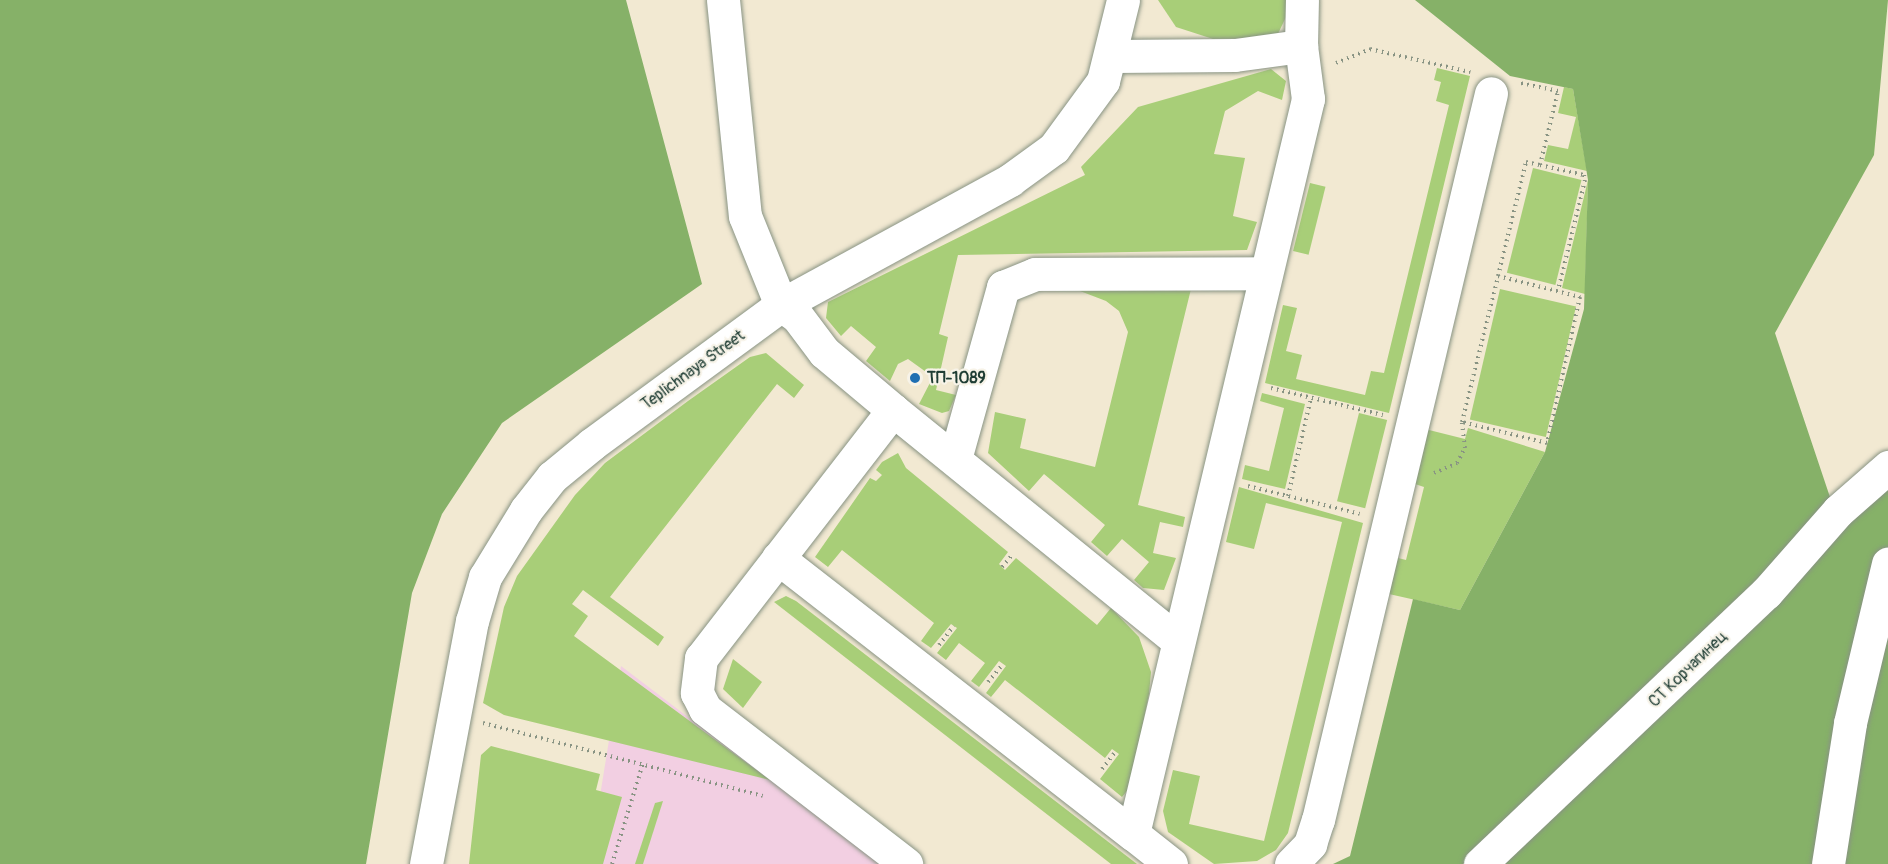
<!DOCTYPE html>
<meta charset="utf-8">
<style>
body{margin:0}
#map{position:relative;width:1888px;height:864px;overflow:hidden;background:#f2e9d2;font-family:Pangolin,sans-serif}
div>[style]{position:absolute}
.built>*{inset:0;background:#f2cfe2}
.green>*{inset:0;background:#a8ce78;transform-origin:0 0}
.forest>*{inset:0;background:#86b168}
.path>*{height:4px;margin-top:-2px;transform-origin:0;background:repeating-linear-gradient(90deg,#889383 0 1.5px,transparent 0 6px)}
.roads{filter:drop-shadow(0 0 2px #889383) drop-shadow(0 0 2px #889383)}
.minor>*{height:33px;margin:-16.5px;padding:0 16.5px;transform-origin:16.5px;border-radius:16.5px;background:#fff}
.dots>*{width:16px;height:16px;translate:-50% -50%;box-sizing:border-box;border:3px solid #f7f3e8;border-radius:50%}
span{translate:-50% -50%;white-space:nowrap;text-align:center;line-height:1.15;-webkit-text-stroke:4.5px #f7f3e8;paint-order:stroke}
.street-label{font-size:16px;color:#1f3d34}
.poi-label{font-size:16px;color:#1f3d34;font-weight:700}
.left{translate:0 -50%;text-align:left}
</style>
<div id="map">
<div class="built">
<div style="clip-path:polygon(621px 666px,881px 864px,589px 864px)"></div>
</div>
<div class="green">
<div style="clip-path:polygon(1158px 0,1294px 0,1276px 38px,1213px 39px,1176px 27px)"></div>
<div style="clip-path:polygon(1437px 68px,1470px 76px,1389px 413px,1265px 383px,1283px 305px,1297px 308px,1286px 351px,1302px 355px,1296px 379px,1365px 395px,1371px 371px,1384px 373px,1449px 105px,1436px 101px,1441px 82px,1434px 80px)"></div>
<div style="clip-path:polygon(1271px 69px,1286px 81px,1282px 100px,1258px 91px,1225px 111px,1214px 154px,1245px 158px,1233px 216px,1257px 222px,1247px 250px,958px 255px,939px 334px,948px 337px,936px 390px,956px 395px,949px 411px,942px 413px,919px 404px,933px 377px,908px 359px,898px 364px,890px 381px,866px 361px,876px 347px,851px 326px,841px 336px,826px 318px,828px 302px,1085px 175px,1081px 167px,1138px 107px)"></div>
<div style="clip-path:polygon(1564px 87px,1573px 89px,1587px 171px,1544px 161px,1548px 145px,1568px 149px,1576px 117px,1558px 113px)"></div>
<div style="left:1533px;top:168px;width:50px;height:108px;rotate:14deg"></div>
<div style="clip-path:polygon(1588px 180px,1585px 294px,1562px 288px)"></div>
<div style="left:1310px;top:183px;width:16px;height:70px;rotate:14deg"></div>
<div style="clip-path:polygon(1067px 286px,1191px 289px,1138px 505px,1185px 517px,1183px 527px,1160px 522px,1153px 553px,1176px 558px,1164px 590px,1143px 588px,1134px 580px,1149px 562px,1122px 539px,1107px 556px,1091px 542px,1105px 525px,1044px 474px,1029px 491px,988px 453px,995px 412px,1026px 419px,1020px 448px,1095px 467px,1128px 332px,1119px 311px,1106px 301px)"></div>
<div style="left:1500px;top:289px;width:78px;height:134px;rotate:13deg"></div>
<div style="clip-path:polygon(766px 353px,804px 385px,794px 398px,777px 384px,610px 597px,664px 637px,658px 646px,583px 590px,572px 604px,588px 616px,574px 636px,770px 780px,504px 715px,483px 703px,504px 607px,517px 576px,575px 495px,605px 463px,688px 401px,750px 357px)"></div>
<div style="clip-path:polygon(1262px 393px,1305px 404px,1285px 489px,1242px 479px,1245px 465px,1269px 471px,1284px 408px,1260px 401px)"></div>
<div style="left:1359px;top:413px;width:29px;height:91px;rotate:14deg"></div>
<div style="clip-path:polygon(1468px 428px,1545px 452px,1460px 610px,1389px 594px,1398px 558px,1406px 560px,1424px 487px,1412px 483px,1425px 429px,1465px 439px)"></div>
<div style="clip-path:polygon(898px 453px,906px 468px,1008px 552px,999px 564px,1005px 570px,1016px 558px,1097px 625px,1111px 608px,1139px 637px,1151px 672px,1149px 694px,1130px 787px,1122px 797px,1100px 779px,1119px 754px,1112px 749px,1105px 758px,1005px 680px,991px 697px,986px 693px,1006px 666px,999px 661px,979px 687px,971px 681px,985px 663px,959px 643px,946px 660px,937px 653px,957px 628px,951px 624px,931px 648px,921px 641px,934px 623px,842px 550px,828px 567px,815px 557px,870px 478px,876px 481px,882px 475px,876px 470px,882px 462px)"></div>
<div style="clip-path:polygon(1239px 487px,1363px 523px,1288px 833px,1276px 850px,1257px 861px,1214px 864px,1168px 832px,1163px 811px,1173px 770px,1200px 776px,1189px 824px,1264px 841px,1342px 522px,1266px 503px,1254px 549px,1226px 542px)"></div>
<div style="clip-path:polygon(786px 596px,796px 601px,1137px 864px,1111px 864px,774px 602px)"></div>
<div style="clip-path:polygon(733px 659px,762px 682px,743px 708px,723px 689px)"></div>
<div style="clip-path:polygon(491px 746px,600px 774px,596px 790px,622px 797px,603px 864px,469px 864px,481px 755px)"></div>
<div style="clip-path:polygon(663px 801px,643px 864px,635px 864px,655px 803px)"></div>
</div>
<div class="forest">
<div style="clip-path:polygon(0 0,626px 0,702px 284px,502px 423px,442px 514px,412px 593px,366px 864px,0 864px)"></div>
<div style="clip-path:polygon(1415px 0,1888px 0,1874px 155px,1775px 333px,1836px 515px,1888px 478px,1888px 864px,1333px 864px,1350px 856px,1413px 599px,1460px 610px,1545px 452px,1584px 309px,1588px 180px,1573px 89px,1510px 76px)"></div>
</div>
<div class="path">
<div style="left:1336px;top:63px;width:37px;rotate:-22deg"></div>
<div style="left:1370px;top:49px;width:103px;rotate:13deg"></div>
<div style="left:1540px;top:165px;width:45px;rotate:12.8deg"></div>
<div style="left:1584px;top:175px;width:5px;rotate:79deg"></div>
<div style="left:1585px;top:180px;width:114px;rotate:103.7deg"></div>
<div style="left:1498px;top:276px;width:85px;rotate:14.4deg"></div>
<div style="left:1580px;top:297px;width:150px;rotate:102.7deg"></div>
<div style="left:1547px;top:443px;width:88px;rotate:-166.1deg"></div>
<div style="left:1462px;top:422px;width:150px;rotate:-76.1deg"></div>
<div style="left:1498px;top:276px;width:117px;rotate:-76.2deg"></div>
<div style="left:1526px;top:162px;width:14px;rotate:12deg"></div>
<div style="left:1540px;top:165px;width:76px;rotate:-76.3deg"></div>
<div style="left:1558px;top:91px;width:38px;rotate:-168deg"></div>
<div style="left:1271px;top:388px;width:115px;rotate:13.6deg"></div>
<div style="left:1434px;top:473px;width:25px;rotate:-23deg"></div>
<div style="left:1457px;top:463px;width:17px;rotate:-62deg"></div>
<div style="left:1465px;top:448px;width:26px;rotate:-97deg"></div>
<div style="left:1248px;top:486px;width:115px;rotate:14deg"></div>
<div style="left:1288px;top:496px;width:101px;rotate:-76.8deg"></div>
<div style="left:1002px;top:567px;width:16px;rotate:-50deg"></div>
<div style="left:939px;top:645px;width:24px;rotate:-52deg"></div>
<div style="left:988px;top:682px;width:23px;rotate:-50deg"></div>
<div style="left:483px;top:723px;width:289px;rotate:14.6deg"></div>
<div style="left:1102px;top:769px;width:23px;rotate:-52deg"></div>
<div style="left:612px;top:864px;width:106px;rotate:-72.9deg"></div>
</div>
<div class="roads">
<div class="minor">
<div style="left:723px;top:0;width:217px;rotate:84.2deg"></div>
<div style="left:745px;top:216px;width:96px;rotate:68deg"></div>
<div style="left:781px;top:305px;width:19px;rotate:35deg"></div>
<div style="left:797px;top:316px;width:45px;rotate:53.1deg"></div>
<div style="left:824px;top:352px;width:90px;rotate:40deg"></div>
<div style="left:893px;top:410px;width:314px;rotate:127.7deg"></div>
<div style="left:701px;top:658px;width:35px;rotate:97deg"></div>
<div style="left:697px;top:693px;width:18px;rotate:63deg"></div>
<div style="left:705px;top:709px;width:254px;rotate:37.6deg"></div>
<div style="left:1113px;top:56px;width:122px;rotate:-0.5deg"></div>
<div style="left:1235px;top:55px;width:67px;rotate:-7.8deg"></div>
<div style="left:1301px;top:46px;width:46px;rotate:-88.8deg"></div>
<div style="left:893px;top:410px;width:364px;rotate:39deg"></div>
<div style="left:955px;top:459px;width:179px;rotate:-74.4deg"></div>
<div style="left:1003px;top:287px;width:35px;rotate:-22deg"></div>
<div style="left:1035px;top:274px;width:231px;rotate:-0.2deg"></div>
<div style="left:778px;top:558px;width:450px;rotate:37.9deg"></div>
<div style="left:426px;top:864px;width:247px;rotate:-79.3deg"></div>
<div style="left:472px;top:621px;width:46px;rotate:-73.5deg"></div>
<div style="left:485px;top:577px;width:79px;rotate:-58.5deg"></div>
<div style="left:526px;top:510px;width:42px;rotate:-51.8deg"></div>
<div style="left:552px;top:477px;width:52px;rotate:-39.5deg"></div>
<div style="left:592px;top:444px;width:235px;rotate:-36.3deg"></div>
<div style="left:781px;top:305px;width:261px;rotate:-28.6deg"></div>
<div style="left:1010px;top:180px;width:54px;rotate:-36deg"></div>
<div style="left:1054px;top:148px;width:83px;rotate:-53.8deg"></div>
<div style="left:1103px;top:81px;width:83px;rotate:-76.1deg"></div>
<div style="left:1171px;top:864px;width:48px;rotate:-141.7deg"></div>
<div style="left:1133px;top:834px;width:756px;rotate:-76.61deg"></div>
<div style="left:1308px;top:99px;width:53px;rotate:-97.5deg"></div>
<div style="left:1291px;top:864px;width:28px;rotate:-46deg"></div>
<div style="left:1310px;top:844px;width:25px;rotate:-72deg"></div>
<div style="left:1318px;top:820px;width:747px;rotate:-76.61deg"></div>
<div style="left:1480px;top:864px;width:394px;rotate:-43.5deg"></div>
<div style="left:1766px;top:593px;width:109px;rotate:-48.7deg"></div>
<div style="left:1838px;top:511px;width:67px;rotate:-41.3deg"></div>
<div style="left:1828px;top:864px;width:143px;rotate:-81.1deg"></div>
<div style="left:1850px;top:723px;width:164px;rotate:-76.6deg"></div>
</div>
</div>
<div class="dots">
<div style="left:915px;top:378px;background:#1f6fb2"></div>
</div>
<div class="street-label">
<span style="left:693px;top:370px;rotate:-36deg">Teplichnaya Street</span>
<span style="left:1688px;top:669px;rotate:-44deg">СТ Корчагинец</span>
</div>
<div class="poi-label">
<span class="left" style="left:927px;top:378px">ТП-1089</span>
</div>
</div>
